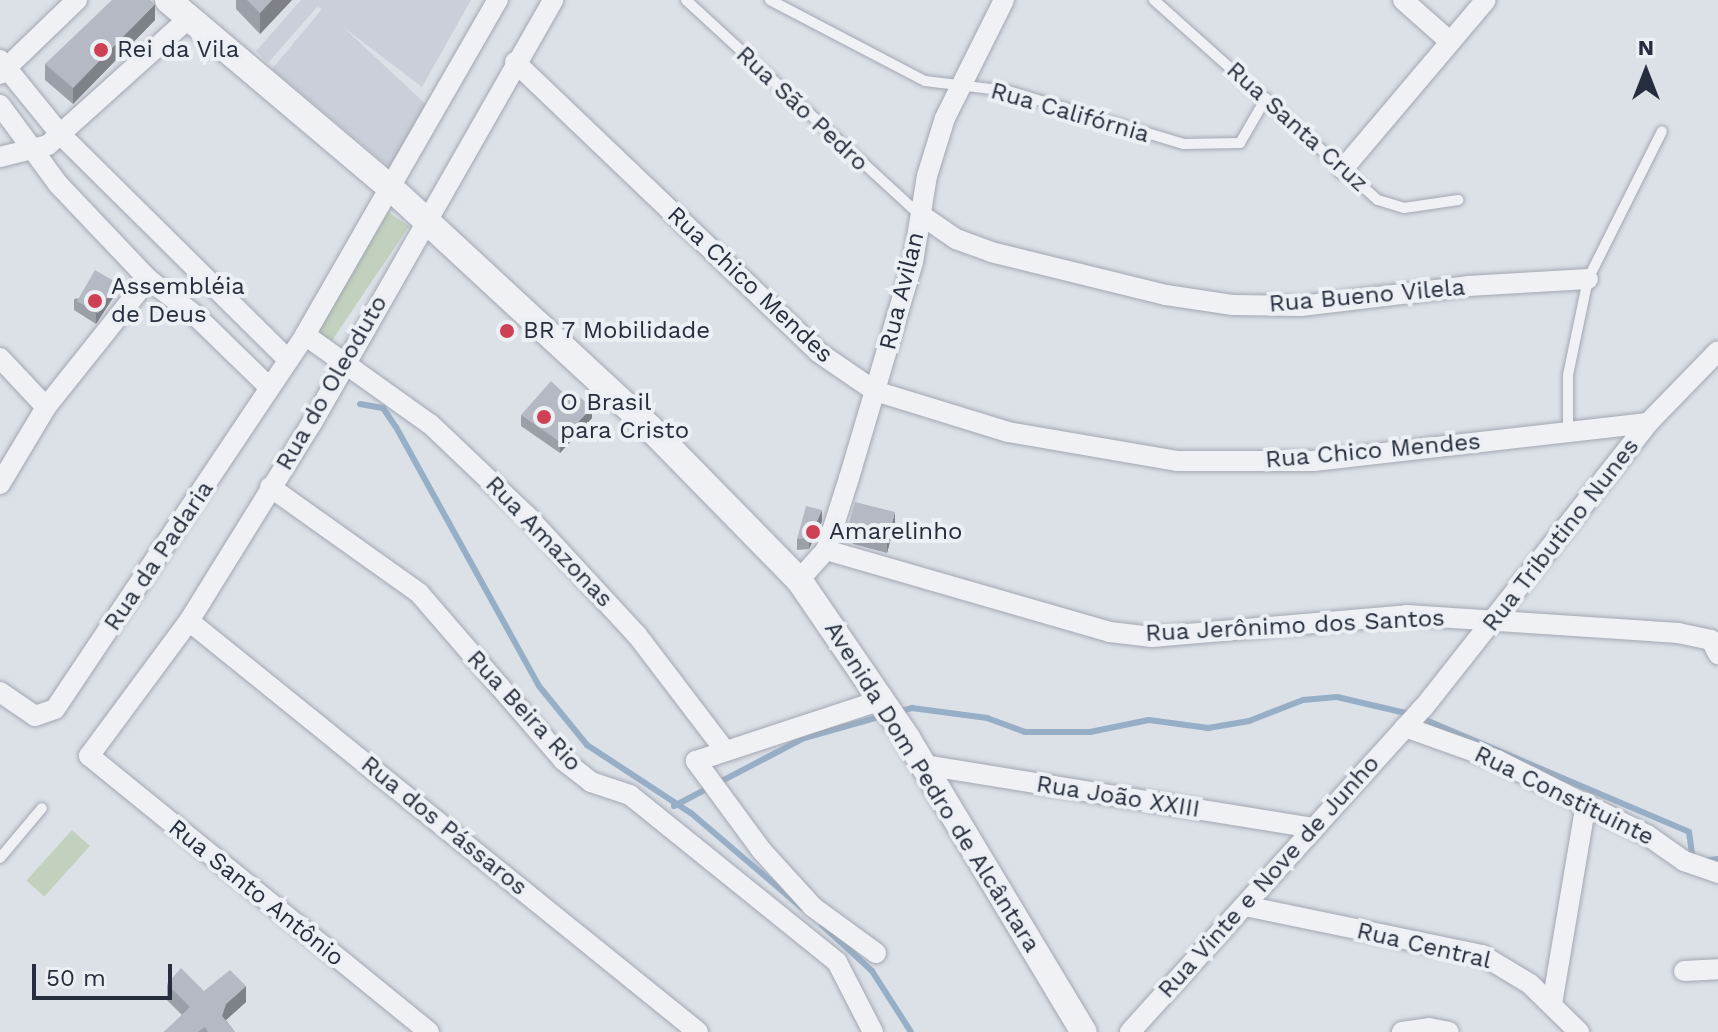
<!DOCTYPE html>
<meta charset="utf-8">
<style>
body{margin:0}
#map{position:relative;width:1718px;height:1032px;overflow:hidden;background:#dce0e7;font-family:"Work Sans",sans-serif}
div>[style]{position:absolute}
.built>*{inset:0;background:#cbcfd9}
.green>*{inset:0;background:#c2d1be;transform-origin:0 0}
.stream>*{height:6px;margin:-3px;padding:0 3px;transform-origin:3px;border-radius:3px;background:#97aec7}
.roads{filter:drop-shadow(0 0 2px #a2a7b1) drop-shadow(0 0 2px #a2a7b1)}
.service>*{height:10px;margin:-5px;padding:0 5px;transform-origin:5px;border-radius:5px;background:#eff1f5}
.minor>*{height:20px;margin:-10px;padding:0 10px;transform-origin:10px;border-radius:10px;background:#eff1f5}
.tertiary>*{height:26px;margin:-13px;padding:0 13px;transform-origin:13px;border-radius:13px;background:#eff1f5}
.wall>*{inset:0;background:#9b9fa8}
.shaded-wall>*{inset:0;background:#7e8288}
.building>*{inset:0;background:#b4b9c3;transform-origin:0 0}
.dots>*{width:22px;height:22px;translate:-50% -50%;box-sizing:border-box;border:4px solid #eceff4;border-radius:50%}
span{translate:-50% -50%;white-space:nowrap;text-align:center;line-height:1.15;-webkit-text-stroke:8px #eceff4;paint-order:stroke}
.poi-label{font-size:24px;color:#262e3d}
.left{translate:0 -50%;text-align:left}
.street-label{font-size:24px;color:#262e3d}
.north{position:absolute;left:1606px;top:32px;width:80px;height:80px;-webkit-text-stroke:6px #eceff4;paint-order:stroke;rotate:0deg;font-size:22px;font-weight:700;line-height:32px;text-align:center;color:#262e3d}
.north::after{content:'';display:block;margin:auto;width:28px;height:36px;background:#262e3d;clip-path:polygon(50% 0,100% 100%,50% 72%,0 100%)}
.scale{position:absolute;left:32px;top:964px;width:140px;height:36px;box-sizing:border-box;border:4px solid #262e3d;border-top:0;padding-left:10px;font-size:24px;line-height:28px;white-space:nowrap;color:#262e3d;-webkit-text-stroke:6px #eceff4;paint-order:stroke}
</style>
<div id="map">
<div class="built">
<div style="clip-path:polygon(301px 0,471px 0,422px 87px,343px 27px,430px 108px,393px 170px,272px 69px,322px 9px,317px 7px,268px 63px,256px 51px)"></div>
</div>
<div class="green">
<div style="left:385px;top:210px;width:29px;height:139px;rotate:34deg"></div>
<div style="left:72px;top:830px;width:24px;height:68px;rotate:42deg"></div>
</div>
<div class="stream">
<div style="left:360px;top:404px;width:23px;rotate:10deg"></div>
<div style="left:383px;top:408px;width:23px;rotate:56deg"></div>
<div style="left:396px;top:427px;width:296px;rotate:61.1deg"></div>
<div style="left:539px;top:686px;width:76px;rotate:50.9deg"></div>
<div style="left:587px;top:745px;width:124px;rotate:33.2deg"></div>
<div style="left:691px;top:813px;width:145px;rotate:40.5deg"></div>
<div style="left:898px;top:712px;width:15px;rotate:-16deg"></div>
<div style="left:912px;top:708px;width:76px;rotate:7.6deg"></div>
<div style="left:987px;top:718px;width:40px;rotate:20.2deg"></div>
<div style="left:1025px;top:732px;width:65px"></div>
<div style="left:1090px;top:732px;width:60px;rotate:-11.5deg"></div>
<div style="left:1149px;top:720px;width:60px;rotate:7.7deg"></div>
<div style="left:1208px;top:728px;width:42px;rotate:-9.7deg"></div>
<div style="left:1249px;top:721px;width:58px;rotate:-21.3deg"></div>
<div style="left:1303px;top:700px;width:34px;rotate:-5deg"></div>
<div style="left:1337px;top:697px;width:75px;rotate:13.1deg"></div>
<div style="left:1421px;top:718px;width:291px;rotate:23deg"></div>
<div style="left:1689px;top:832px;width:29px;rotate:82deg"></div>
<div style="left:674px;top:806px;width:147px;rotate:-27.6deg"></div>
<div style="left:804px;top:738px;width:82px;rotate:-15.6deg"></div>
<div style="left:1704px;top:861px;width:14px;rotate:-8deg"></div>
<div style="left:822px;top:925px;width:68px;rotate:42.6deg"></div>
<div style="left:872px;top:971px;width:72px;rotate:57.4deg"></div>
</div>
<div class="roads">
<div class="service">
<div style="left:686px;top:0;width:318px;rotate:42.6deg"></div>
<div style="left:770px;top:0;width:175px;rotate:27.6deg"></div>
<div style="left:925px;top:81px;width:84px;rotate:6.9deg"></div>
<div style="left:1008px;top:91px;width:183px;rotate:16.8deg"></div>
<div style="left:1183px;top:144px;width:57px;rotate:-1deg"></div>
<div style="left:1240px;top:143px;width:52px;rotate:-60deg"></div>
<div style="left:1154px;top:0;width:300px;rotate:41.8deg"></div>
<div style="left:1378px;top:200px;width:27px;rotate:17deg"></div>
<div style="left:1404px;top:208px;width:55px;rotate:-8.4deg"></div>
<div style="left:1568px;top:432px;width:57px;rotate:-90deg"></div>
<div style="left:1568px;top:375px;width:98px;rotate:-78.2deg"></div>
<div style="left:1588px;top:279px;width:165px;rotate:-63.4deg"></div>
<div style="left:0;top:858px;width:65px;rotate:-50deg"></div>
</div>
<div class="minor">
<div style="left:1403px;top:0;width:60px;rotate:41.6deg"></div>
<div style="left:0;top:60px;width:97px;rotate:50.9deg"></div>
<div style="left:61px;top:135px;width:320px;rotate:44.7deg"></div>
<div style="left:515px;top:62px;width:419px;rotate:43.7deg"></div>
<div style="left:818px;top:352px;width:69px;rotate:34.4deg"></div>
<div style="left:875px;top:391px;width:139px;rotate:17.1deg"></div>
<div style="left:1008px;top:432px;width:171px;rotate:9.7deg"></div>
<div style="left:1177px;top:461px;width:137px"></div>
<div style="left:1314px;top:461px;width:336px;rotate:-6.5deg"></div>
<div style="left:0;top:74px;width:107px;rotate:-43.9deg"></div>
<div style="left:0;top:105px;width:98px;rotate:53.7deg"></div>
<div style="left:58px;top:184px;width:131px;rotate:46.5deg"></div>
<div style="left:148px;top:279px;width:59px;rotate:37.5deg"></div>
<div style="left:195px;top:315px;width:103px;rotate:44.2deg"></div>
<div style="left:0;top:157px;width:49px;rotate:-14deg"></div>
<div style="left:48px;top:145px;width:187px;rotate:-42deg"></div>
<div style="left:1343px;top:169px;width:221px;rotate:-49.8deg"></div>
<div style="left:921px;top:215px;width:42px;rotate:34.4deg"></div>
<div style="left:956px;top:239px;width:37px;rotate:20deg"></div>
<div style="left:991px;top:252px;width:180px;rotate:13.8deg"></div>
<div style="left:1166px;top:295px;width:68px;rotate:8.5deg"></div>
<div style="left:1233px;top:305px;width:68px;rotate:0.8deg"></div>
<div style="left:1301px;top:306px;width:168px;rotate:-6.8deg"></div>
<div style="left:1468px;top:286px;width:120px;rotate:-3.3deg"></div>
<div style="left:305px;top:335px;width:153px;rotate:35.5deg"></div>
<div style="left:430px;top:424px;width:134px;rotate:43.5deg"></div>
<div style="left:527px;top:516px;width:162px;rotate:47.3deg"></div>
<div style="left:637px;top:635px;width:143px;rotate:52.7deg"></div>
<div style="left:0;top:358px;width:67px;rotate:46.8deg"></div>
<div style="left:0;top:484px;width:90px;rotate:-59.1deg"></div>
<div style="left:46px;top:407px;width:164px;rotate:-51.4deg"></div>
<div style="left:270px;top:487px;width:183px;rotate:35.4deg"></div>
<div style="left:419px;top:593px;width:221px;rotate:49.2deg"></div>
<div style="left:563px;top:760px;width:36px;rotate:38deg"></div>
<div style="left:591px;top:782px;width:41px;rotate:18.4deg"></div>
<div style="left:630px;top:795px;width:266px;rotate:38.9deg"></div>
<div style="left:837px;top:962px;width:79px;rotate:62.8deg"></div>
<div style="left:826px;top:550px;width:296px;rotate:16.1deg"></div>
<div style="left:1110px;top:632px;width:42px;rotate:6.8deg"></div>
<div style="left:1152px;top:637px;width:256px;rotate:-4.9deg"></div>
<div style="left:1407px;top:615px;width:272px;rotate:3.8deg"></div>
<div style="left:1678px;top:633px;width:34px;rotate:12deg"></div>
<div style="left:1711px;top:640px;width:16px;rotate:63deg"></div>
<div style="left:799px;top:580px;width:40px;rotate:-48deg"></div>
<div style="left:826px;top:550px;width:76px;rotate:-72.3deg"></div>
<div style="left:849px;top:478px;width:225px;rotate:-73.5deg"></div>
<div style="left:913px;top:262px;width:87px;rotate:-80.8deg"></div>
<div style="left:927px;top:176px;width:61px;rotate:-72.8deg"></div>
<div style="left:945px;top:118px;width:132px;rotate:-63.4deg"></div>
<div style="left:189px;top:621px;width:654px;rotate:38.92deg"></div>
<div style="left:0;top:692px;width:42px;rotate:34.4deg"></div>
<div style="left:35px;top:716px;width:21px;rotate:-19deg"></div>
<div style="left:55px;top:709px;width:450px;rotate:-56.2deg"></div>
<div style="left:305px;top:335px;width:387px;rotate:-60.1deg"></div>
<div style="left:1405px;top:727px;width:98px;rotate:19.7deg"></div>
<div style="left:1497px;top:760px;width:168px;rotate:26.6deg"></div>
<div style="left:1647px;top:835px;width:45px;rotate:35.1deg"></div>
<div style="left:1684px;top:861px;width:36px;rotate:19deg"></div>
<div style="left:924px;top:765px;width:393px;rotate:9.2deg"></div>
<div style="left:1245px;top:906px;width:242px;rotate:11.7deg"></div>
<div style="left:1482px;top:955px;width:56px;rotate:31.1deg"></div>
<div style="left:1530px;top:984px;width:69px;rotate:44.4deg"></div>
<div style="left:876px;top:953px;width:78px;rotate:-143.9deg"></div>
<div style="left:813px;top:907px;width:76px;rotate:-132.3deg"></div>
<div style="left:762px;top:851px;width:112px;rotate:-126.3deg"></div>
<div style="left:696px;top:761px;width:196px;rotate:-18.2deg"></div>
<div style="left:1684px;top:971px;width:34px;rotate:-3deg"></div>
<div style="left:1552px;top:1004px;width:204px;rotate:-80.4deg"></div>
<div style="left:429px;top:1032px;width:438px;rotate:-140.9deg"></div>
<div style="left:89px;top:756px;width:168px;rotate:-53.5deg"></div>
<div style="left:189px;top:621px;width:233px;rotate:-58.2deg"></div>
<div style="left:312px;top:423px;width:487px;rotate:-60.3deg"></div>
<div style="left:1130px;top:1032px;width:438px;rotate:-47.9deg"></div>
<div style="left:1424px;top:707px;width:362px;rotate:-51.7deg"></div>
<div style="left:1648px;top:423px;width:100px;rotate:-45.8deg"></div>
<div style="left:1402px;top:1032px;width:27px;rotate:-8deg"></div>
<div style="left:1429px;top:1028px;width:20px;rotate:11deg"></div>
</div>
<div class="tertiary">
<div style="left:168px;top:0;width:293px;rotate:40.2deg"></div>
<div style="left:392px;top:189px;width:350px;rotate:42.8deg"></div>
<div style="left:649px;top:427px;width:214px;rotate:45.6deg"></div>
<div style="left:799px;top:580px;width:191px;rotate:55.6deg"></div>
<div style="left:907px;top:738px;width:343px;rotate:59deg"></div>
</div>
</div>
<div class="wall">
<div style="clip-path:polygon(236px 0,292px 0,260px 34px,236px 9px)"></div>
<div style="clip-path:polygon(155px 20px,73px 104px,45px 80px,45px 64px)"></div>
<div style="clip-path:polygon(116px 293px,96px 324px,74px 310px,74px 299px)"></div>
<div style="clip-path:polygon(521px 415px,592px 418px,560px 453px,521px 426px)"></div>
<div style="clip-path:polygon(822px 521px,809px 549px,797px 550px,797px 539px)"></div>
<div style="clip-path:polygon(895px 523px,887px 553px,853px 544px,848px 536px,848px 526px)"></div>
<div style="clip-path:polygon(167px 984px,246px 1002px,226px 1020px,235px 1032px,164px 1032px,182px 1015px,167px 1000px)"></div>
</div>
<div class="shaded-wall">
<div style="clip-path:polygon(272px 0,292px 0,260px 34px,260px 13px)"></div>
<div style="clip-path:polygon(155px 4px,155px 20px,73px 104px,73px 88px)"></div>
<div style="clip-path:polygon(116px 282px,116px 293px,96px 324px,96px 313px)"></div>
<div style="clip-path:polygon(592px 407px,592px 418px,560px 453px,560px 442px)"></div>
<div style="clip-path:polygon(822px 510px,822px 521px,809px 549px,809px 538px)"></div>
<div style="clip-path:polygon(895px 512px,895px 523px,887px 553px,887px 542px)"></div>
<div style="clip-path:polygon(246px 986px,246px 1002px,226px 1020px,222px 1016px,226px 1004px)"></div>
</div>
<div class="building">
<div style="clip-path:polygon(112px 0,150px 0,155px 4px,73px 88px,45px 64px)"></div>
<div style="clip-path:polygon(247px 0,272px 0,260px 13px)"></div>
<div style="left:95px;top:270px;width:24px;height:36px;rotate:30deg"></div>
<div style="clip-path:polygon(551px 381px,572px 401px,577px 395px,592px 407px,560px 442px,521px 415px)"></div>
<div style="clip-path:polygon(855px 502px,895px 512px,887px 542px,853px 533px,848px 526px)"></div>
<div style="clip-path:polygon(806px 506px,822px 510px,809px 538px,797px 539px)"></div>
<div style="clip-path:polygon(181px 968px,204px 991px,230px 970px,246px 986px,226px 1004px,222px 1016px,235px 1032px,208px 1032px,205px 1027px,198px 1032px,164px 1032px,190px 1007px,167px 984px)"></div>
</div>
<div class="dots">
<div style="left:101px;top:50px;background:#ce4053"></div>
<div style="left:95px;top:301px;background:#ce4053"></div>
<div style="left:507px;top:331px;background:#ce4053"></div>
<div style="left:544px;top:417px;background:#ce4053"></div>
<div style="left:813px;top:532px;background:#ce4053"></div>
</div>
<div class="poi-label">
<span class="left" style="left:117px;top:50px">Rei da Vila</span>
<span class="left" style="left:111px;top:301px">Assembléia<br>de Deus</span>
<span class="left" style="left:523px;top:331px">BR 7 Mobilidade</span>
<span class="left" style="left:560px;top:417px">O Brasil<br>para Cristo</span>
<span class="left" style="left:829px;top:532px">Amarelinho</span>
</div>
<div class="street-label">
<span style="left:802px;top:109px;rotate:43deg">Rua São Pedro</span>
<span style="left:1070px;top:113px;rotate:16deg">Rua Califórnia</span>
<span style="left:1297px;top:127px;rotate:42deg">Rua Santa Cruz</span>
<span style="left:750px;top:285px;rotate:43deg">Rua Chico Mendes</span>
<span style="left:902px;top:291px;rotate:-76deg">Rua Avilan</span>
<span style="left:1367px;top:296px;rotate:-5deg">Rua Bueno Vilela</span>
<span style="left:332px;top:383px;rotate:-60deg">Rua do Oleoduto</span>
<span style="left:1373px;top:451px;rotate:-5deg">Rua Chico Mendes</span>
<span style="left:1561px;top:535px;rotate:-52deg">Rua Tributino Nunes</span>
<span style="left:549px;top:542px;rotate:46deg">Rua Amazonas</span>
<span style="left:159px;top:556px;rotate:-56deg">Rua da Padaria</span>
<span style="left:1295px;top:626px;rotate:-3deg">Rua Jerônimo dos Santos</span>
<span style="left:524px;top:711px;rotate:47deg">Rua Beira Rio</span>
<span style="left:932px;top:787px;rotate:58deg">Avenida Dom Pedro de Alcântara</span>
<span style="left:1564px;top:796px;rotate:26deg">Rua Constituinte</span>
<span style="left:1118px;top:797px;rotate:9deg">Rua João XXIII</span>
<span style="left:444px;top:826px;rotate:39deg">Rua dos Pássaros</span>
<span style="left:1269px;top:877px;rotate:-48deg">Rua Vinte e Nove de Junho</span>
<span style="left:256px;top:893px;rotate:39deg">Rua Santo Antônio</span>
<span style="left:1424px;top:946px;rotate:13deg">Rua Central</span>
</div>
<div class="north">N</div>
<div class="scale">50 m</div>
</div>
